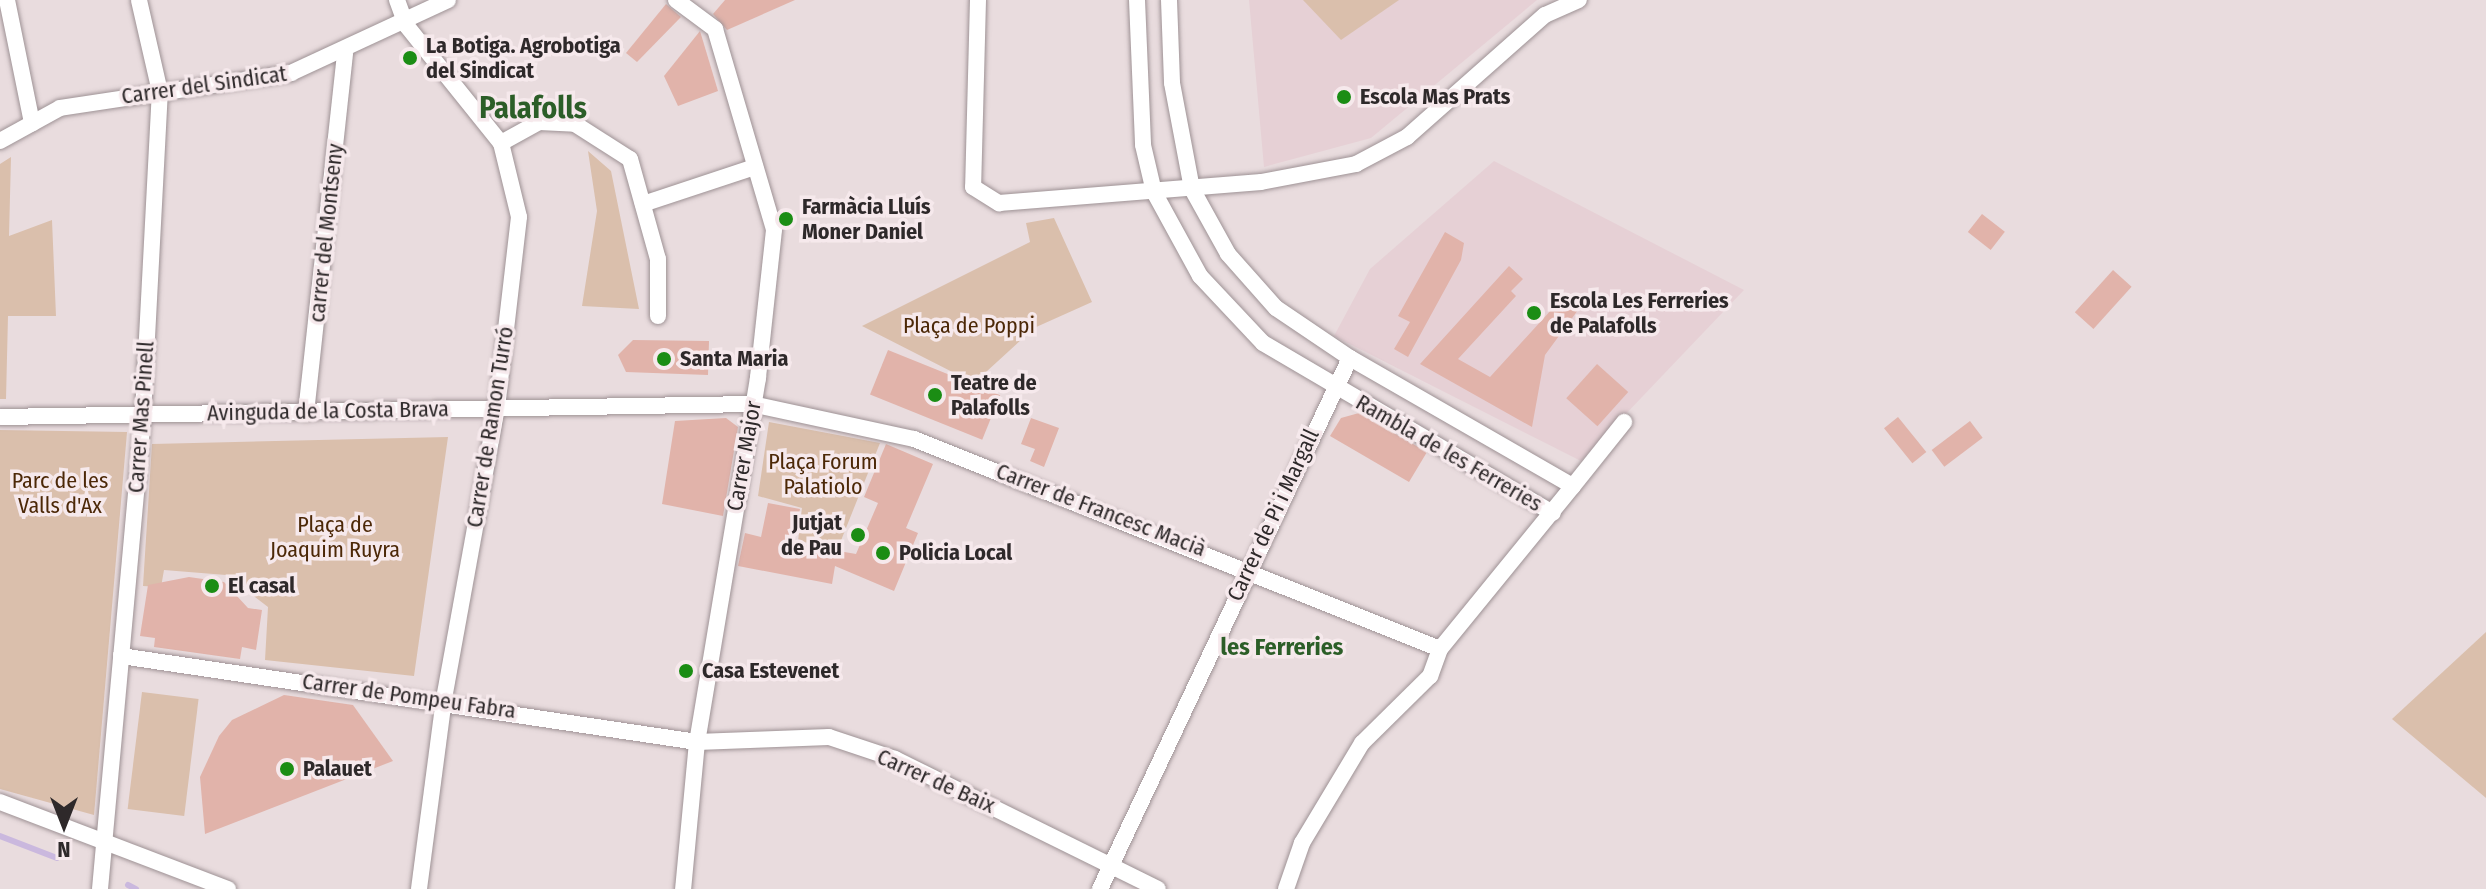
<!DOCTYPE html>
<meta charset="utf-8">
<style>
body{margin:0}
#map{position:relative;width:2486px;height:889px;overflow:hidden;background:#e9dcde;font-family:"Fira Sans Condensed",sans-serif}
div>[style]{position:absolute}
.built>*{inset:0;background:#e6d0d5}
.green>*{inset:0;background:#dabfac;transform-origin:0 0}
.stream>*{height:6px;margin:-3px;padding:0 3px;transform-origin:3px;border-radius:3px;background:#cab8de}
.building>*{inset:0;background:#e1b3aa;transform-origin:0 0}
.roads{filter:drop-shadow(0 0 2px #9e9295) drop-shadow(0 0 2px #9e9295)}
.street>*{height:16px;margin:-8px;padding:0 8px;transform-origin:8px;border-radius:8px;background:#fff}
.dots>*{width:22px;height:22px;translate:-50% -50%;box-sizing:border-box;border:4px solid #f6e9ec;border-radius:50%}
span{translate:-50% -50%;white-space:nowrap;text-align:center;line-height:1.15;-webkit-text-stroke:7px #f6e9ec;paint-order:stroke}
.poi-label{font-size:22px;color:#2e292a;font-weight:700}
.left{translate:0 -50%;text-align:left}
.right{translate:-100% -50%;text-align:right}
.street-label{font-size:22px;color:#2e292a}
.park-label{font-size:22px;color:#4c2807}
.neighbourhood-label{font-size:24px;color:#2c5e28;font-weight:700}
.district-label{font-size:30px;color:#2c5e28;font-weight:700}
.north{position:absolute;left:24px;top:785px;width:80px;height:80px;-webkit-text-stroke:6px #f6e9ec;paint-order:stroke;rotate:180deg;font-size:22px;font-weight:700;line-height:32px;text-align:center;color:#2e292a}
.north::after{content:'';display:block;margin:auto;width:28px;height:36px;background:#2e292a;clip-path:polygon(50% 0,100% 100%,50% 72%,0 100%)}
</style>
<div id="map">
<div class="built">
<div style="clip-path:polygon(1249px 0,1537px 0,1371px 138px,1264px 167px)"></div>
<div style="clip-path:polygon(1494px 161px,1744px 290px,1581px 461px,1334px 336px,1370px 269px)"></div>
</div>
<div class="green">
<div style="clip-path:polygon(1303px 0,1399px 0,1341px 40px)"></div>
<div style="clip-path:polygon(588px 151px,611px 171px,639px 309px,582px 306px,597px 211px)"></div>
<div style="clip-path:polygon(11px 157px,9px 236px,52px 220px,56px 316px,8px 316px,6px 399px,0 399px,0 164px)"></div>
<div style="clip-path:polygon(1054px 218px,1092px 302px,1034px 328px,974px 383px,862px 326px,1030px 242px,1026px 223px)"></div>
<div style="clip-path:polygon(769px 422px,880px 443px,838px 548px,798px 541px,802px 508px,758px 496px)"></div>
<div style="clip-path:polygon(0 430px,127px 432px,94px 815px,0 789px)"></div>
<div style="clip-path:polygon(448px 437px,414px 676px,265px 660px,268px 607px,226px 575px,164px 570px,161px 587px,143px 586px,152px 444px)"></div>
<div style="clip-path:polygon(2486px 632px,2486px 798px,2392px 719px)"></div>
<div style="left:142px;top:692px;width:57px;height:118px;rotate:7deg"></div>
</div>
<div class="stream">
<div style="left:0;top:836px;width:61px;rotate:21.1deg"></div>
<div style="left:128px;top:885px;width:9px;rotate:27deg"></div>
</div>
<div class="building">
<div style="clip-path:polygon(725px 0,795px 0,727px 30px,713px 14px)"></div>
<div style="clip-path:polygon(666px 4px,681px 17px,637px 62px,626px 53px)"></div>
<div style="clip-path:polygon(700px 31px,718px 91px,678px 106px,664px 76px)"></div>
<div style="left:1982px;top:214px;width:29px;height:23px;rotate:38deg"></div>
<div style="clip-path:polygon(1445px 232px,1464px 243px,1461px 260px,1408px 357px,1394px 349px,1410px 322px,1398px 316px)"></div>
<div style="clip-path:polygon(1509px 266px,1523px 279px,1511px 291px,1516px 296px,1458px 359px,1490px 377px,1563px 297px,1578px 310px,1545px 355px,1532px 427px,1420px 364px)"></div>
<div style="left:2113px;top:270px;width:25px;height:57px;rotate:42deg"></div>
<div style="clip-path:polygon(633px 340px,709px 341px,708px 375px,626px 372px,618px 355px)"></div>
<div style="left:888px;top:350px;width:121px;height:48px;rotate:22deg"></div>
<div style="left:1597px;top:364px;width:42px;height:46px;rotate:42deg"></div>
<div style="clip-path:polygon(1359px 413px,1427px 452px,1409px 482px,1330px 436px,1341px 418px)"></div>
<div style="left:1898px;top:417px;width:45px;height:18px;rotate:51deg"></div>
<div style="clip-path:polygon(726px 418px,738px 427px,723px 516px,662px 504px,675px 421px)"></div>
<div style="clip-path:polygon(1031px 418px,1059px 428px,1044px 467px,1030px 461px,1035px 449px,1021px 444px)"></div>
<div style="left:1970px;top:421px;width:21px;height:48px;rotate:53deg"></div>
<div style="clip-path:polygon(886px 444px,933px 464px,906px 528px,918px 533px,894px 591px,835px 566px,832px 584px,738px 566px,745px 533px,761px 537px,768px 503px,800px 509px,793px 543px,856px 554px,878px 503px,864px 497px)"></div>
<div style="clip-path:polygon(189px 577px,224px 582px,248px 608px,262px 610px,256px 650px,242px 647px,240px 659px,154px 647px,155px 638px,140px 636px,148px 585px)"></div>
<div style="clip-path:polygon(284px 695px,353px 705px,393px 761px,205px 834px,200px 777px,219px 736px,232px 720px)"></div>
</div>
<div class="roads">
<div class="street">
<div style="left:7px;top:0;width:126px;rotate:78.5deg"></div>
<div style="left:397px;top:0;width:27px;rotate:70deg"></div>
<div style="left:406px;top:25px;width:151px;rotate:51.2deg"></div>
<div style="left:501px;top:143px;width:76px;rotate:76.3deg"></div>
<div style="left:519px;top:217px;width:191px;rotate:96.6deg"></div>
<div style="left:497px;top:407px;width:297px;rotate:100.3deg"></div>
<div style="left:444px;top:699px;width:192px;rotate:97.5deg"></div>
<div style="left:676px;top:0;width:49px;rotate:36.6deg"></div>
<div style="left:715px;top:29px;width:209px;rotate:73.6deg"></div>
<div style="left:774px;top:230px;width:149px;rotate:96.2deg"></div>
<div style="left:758px;top:378px;width:369px;rotate:99.5deg"></div>
<div style="left:697px;top:742px;width:148px;rotate:95.4deg"></div>
<div style="left:978px;top:0;width:187px;rotate:91.5deg"></div>
<div style="left:973px;top:187px;width:31px;rotate:32deg"></div>
<div style="left:999px;top:203px;width:263px;rotate:-4.6deg"></div>
<div style="left:1261px;top:182px;width:97px;rotate:-10.7deg"></div>
<div style="left:1356px;top:164px;width:58px;rotate:-27.9deg"></div>
<div style="left:1407px;top:137px;width:184px;rotate:-41.5deg"></div>
<div style="left:1545px;top:15px;width:37px;rotate:-24deg"></div>
<div style="left:1137px;top:0;width:145px;rotate:87.6deg"></div>
<div style="left:1143px;top:145px;width:48px;rotate:76.8deg"></div>
<div style="left:1154px;top:192px;width:96px;rotate:61.3deg"></div>
<div style="left:1200px;top:276px;width:92px;rotate:46.8deg"></div>
<div style="left:1263px;top:343px;width:336px;rotate:30.4deg"></div>
<div style="left:1169px;top:0;width:83px;rotate:87.9deg"></div>
<div style="left:1172px;top:83px;width:108px;rotate:79.3deg"></div>
<div style="left:1192px;top:189px;width:74px;rotate:61deg"></div>
<div style="left:1228px;top:254px;width:72px;rotate:48.4deg"></div>
<div style="left:1276px;top:308px;width:89px;rotate:34deg"></div>
<div style="left:1350px;top:358px;width:257px;rotate:29.9deg"></div>
<div style="left:1573px;top:486px;width:210px;rotate:129.2deg"></div>
<div style="left:1440px;top:649px;width:29px;rotate:110deg"></div>
<div style="left:1430px;top:676px;width:95px;rotate:135.4deg"></div>
<div style="left:1362px;top:743px;width:117px;rotate:121deg"></div>
<div style="left:1302px;top:843px;width:49px;rotate:109.2deg"></div>
<div style="left:0;top:141px;width:68px;rotate:-28.8deg"></div>
<div style="left:60px;top:108px;width:234px;rotate:-8.6deg"></div>
<div style="left:291px;top:73px;width:173px;rotate:-24.9deg"></div>
<div style="left:501px;top:143px;width:43px;rotate:-28.9deg"></div>
<div style="left:539px;top:122px;width:36px;rotate:3deg"></div>
<div style="left:575px;top:124px;width:65px;rotate:32.5deg"></div>
<div style="left:630px;top:159px;width:104px;rotate:74.4deg"></div>
<div style="left:658px;top:259px;width:57px;rotate:90deg"></div>
<div style="left:643px;top:204px;width:118px;rotate:-18.3deg"></div>
<div style="left:306px;top:413px;width:362px;rotate:-83.8deg"></div>
<div style="left:0;top:417px;width:752px;rotate:-0.99deg"></div>
<div style="left:752px;top:404px;width:166px;rotate:12.2deg"></div>
<div style="left:914px;top:439px;width:566px;rotate:21.76deg"></div>
<div style="left:1573px;top:486px;width:82px;rotate:-51.4deg"></div>
<div style="left:121px;top:656px;width:582px;rotate:8.49deg"></div>
<div style="left:697px;top:742px;width:132px;rotate:-2.2deg"></div>
<div style="left:829px;top:737px;width:70px;rotate:18.4deg"></div>
<div style="left:895px;top:759px;width:293px;rotate:26.3deg"></div>
<div style="left:0;top:802px;width:244px;rotate:20.9deg"></div>
<div style="left:100px;top:889px;width:477px;rotate:-84.8deg"></div>
<div style="left:143px;top:414px;width:322px;rotate:-87deg"></div>
<div style="left:160px;top:92px;width:94px;rotate:-102.9deg"></div>
<div style="left:1100px;top:889px;width:587px;rotate:-64.79deg"></div>
</div>
</div>
<div class="dots">
<div style="left:410px;top:58px;background:#1b8d14"></div>
<div style="left:1344px;top:97px;background:#1b8d14"></div>
<div style="left:786px;top:219px;background:#1b8d14"></div>
<div style="left:1534px;top:313px;background:#1b8d14"></div>
<div style="left:664px;top:359px;background:#1b8d14"></div>
<div style="left:935px;top:395px;background:#1b8d14"></div>
<div style="left:858px;top:535px;background:#1b8d14"></div>
<div style="left:883px;top:553px;background:#1b8d14"></div>
<div style="left:212px;top:586px;background:#1b8d14"></div>
<div style="left:686px;top:671px;background:#1b8d14"></div>
<div style="left:287px;top:769px;background:#1b8d14"></div>
</div>
<div class="poi-label">
<span class="left" style="left:426px;top:58px">La Botiga. Agrobotiga<br>del Sindicat</span>
<span class="left" style="left:1360px;top:97px">Escola Mas Prats</span>
<span class="left" style="left:802px;top:219px">Farmàcia Lluís<br>Moner Daniel</span>
<span class="left" style="left:1550px;top:313px">Escola Les Ferreries<br>de Palafolls</span>
<span class="left" style="left:680px;top:359px">Santa Maria</span>
<span class="left" style="left:951px;top:395px">Teatre de<br>Palafolls</span>
<span class="right" style="left:842px;top:535px">Jutjat<br>de Pau</span>
<span class="left" style="left:899px;top:553px">Policia Local</span>
<span class="left" style="left:228px;top:586px">El casal</span>
<span class="left" style="left:702px;top:671px">Casa Estevenet</span>
<span class="left" style="left:303px;top:769px">Palauet</span>
</div>
<div class="street-label">
<span style="left:204px;top:85px;rotate:-8deg">Carrer del Sindicat</span>
<span style="left:326px;top:233px;rotate:-84deg">carrer del Montseny</span>
<span style="left:328px;top:411px;rotate:-1deg">Avinguda de la Costa Brava</span>
<span style="left:141px;top:417px;rotate:-86deg">Carrer Mas Pinell</span>
<span style="left:490px;top:427px;rotate:-81deg">Carrer de Ramon Turró</span>
<span style="left:1449px;top:453px;rotate:30deg">Rambla de les Ferreries</span>
<span style="left:744px;top:456px;rotate:-80deg">Carrer Major</span>
<span style="left:1101px;top:510px;rotate:21deg">Carrer de Francesc Macià</span>
<span style="left:1273px;top:515px;rotate:-65deg">Carrer de Pi i Margall</span>
<span style="left:409px;top:696px;rotate:8deg">Carrer de Pompeu Fabra</span>
<span style="left:936px;top:781px;rotate:24deg">Carrer de Baix</span>
</div>
<div class="park-label">
<span style="left:969px;top:326px">Plaça de Poppi</span>
<span style="left:823px;top:474px">Plaça Forum<br>Palatiolo</span>
<span style="left:60px;top:493px">Parc de les<br>Valls d'Ax</span>
<span style="left:335px;top:537px">Plaça de<br>Joaquim Ruyra</span>
</div>
<div class="neighbourhood-label">
<span style="left:1282px;top:648px">les Ferreries</span>
</div>
<div class="district-label">
<span style="left:533px;top:108px">Palafolls</span>
</div>
<div class="north">N</div>
</div>
